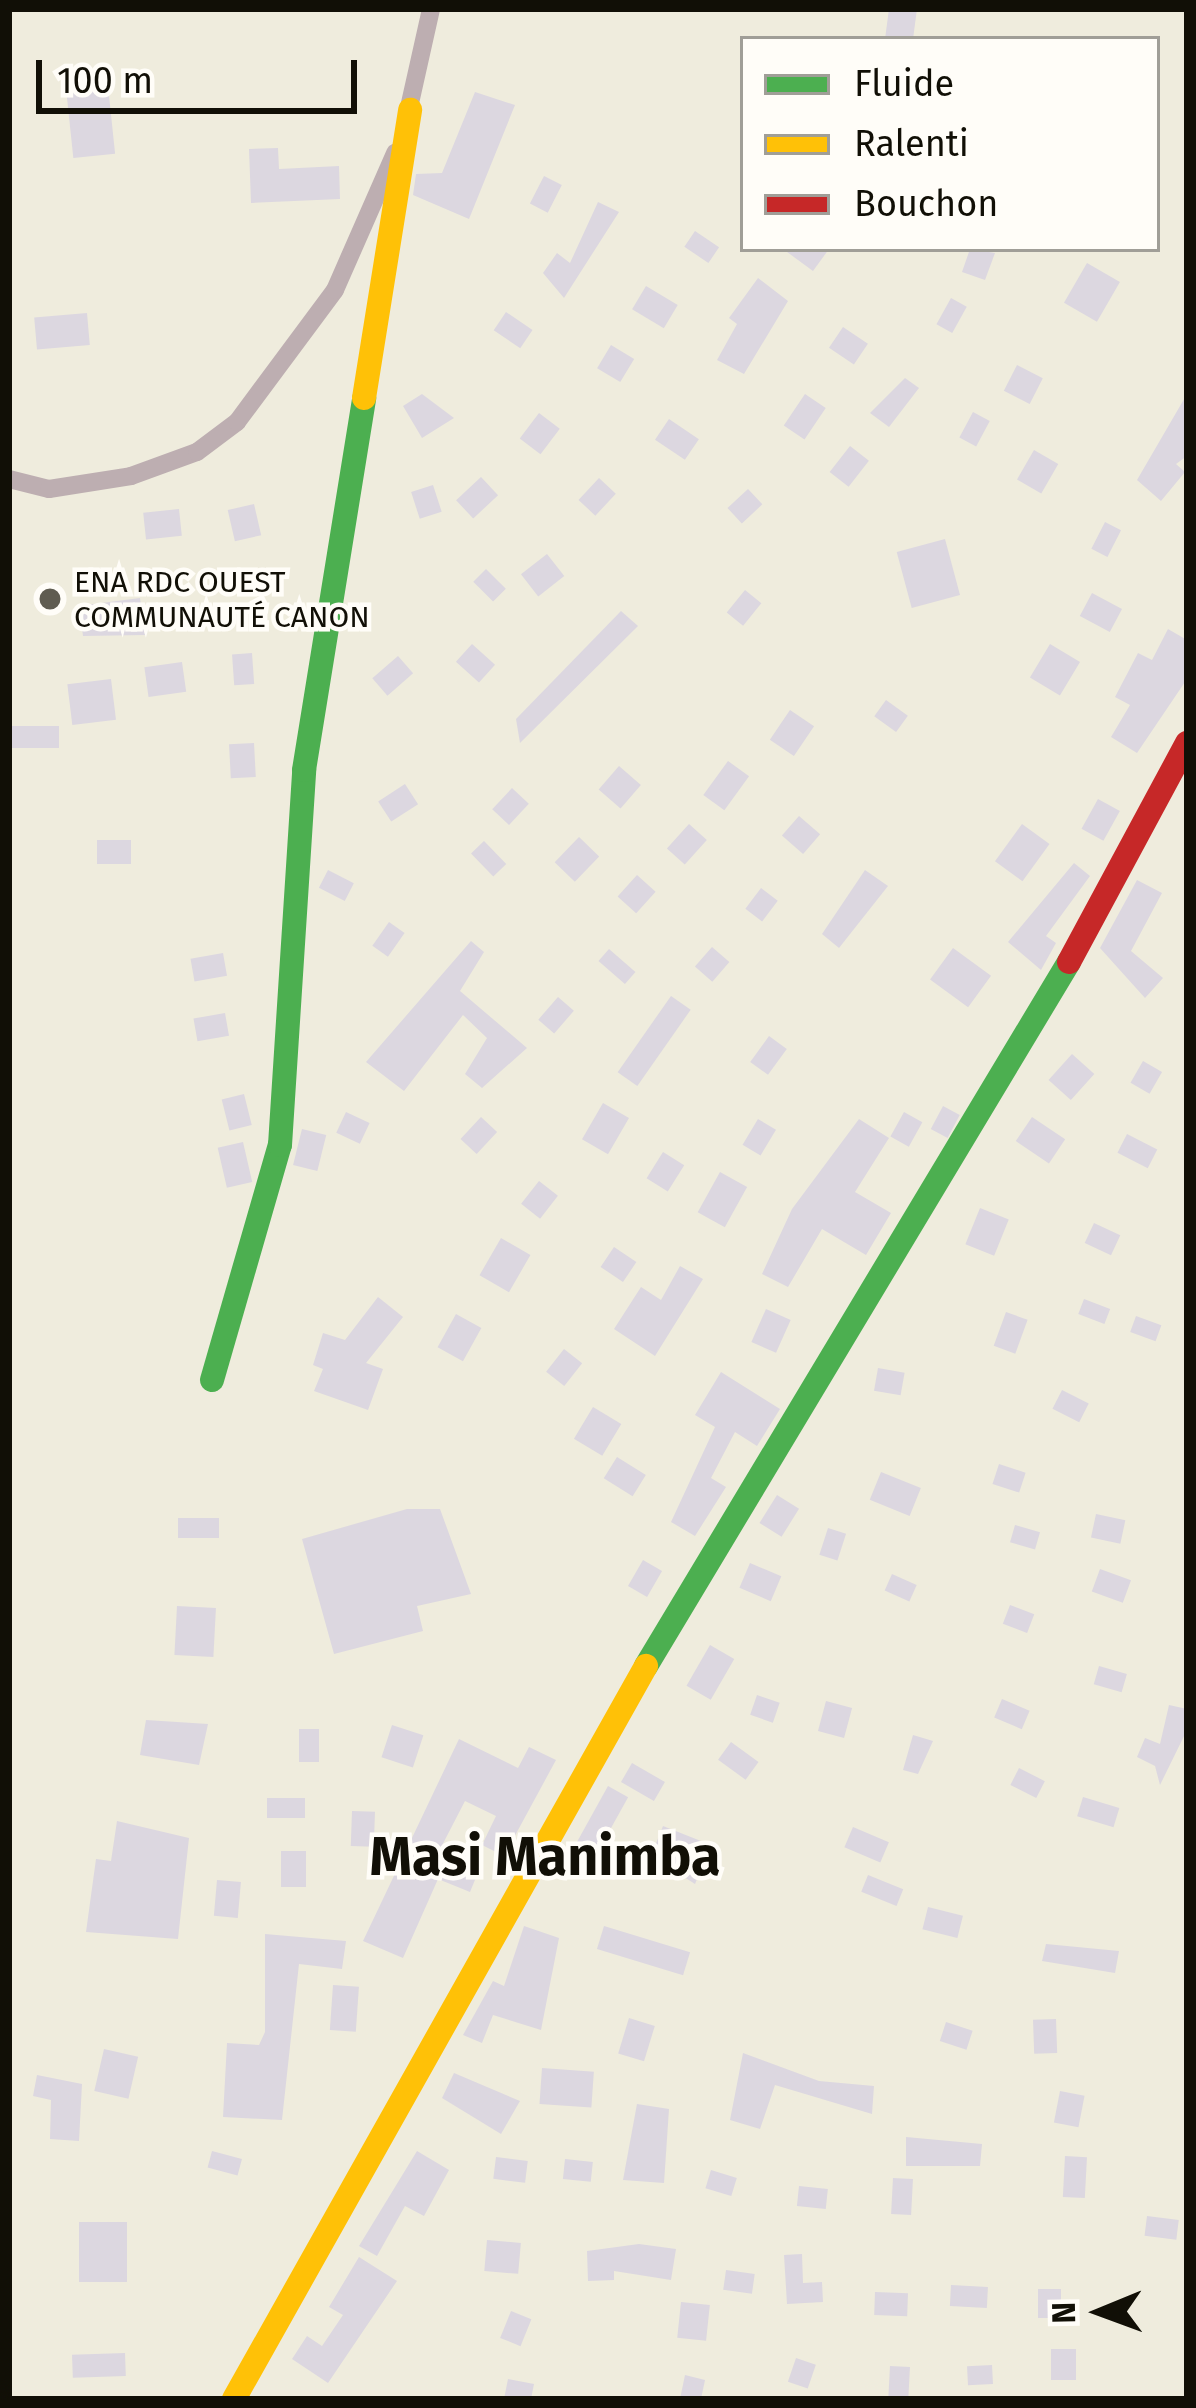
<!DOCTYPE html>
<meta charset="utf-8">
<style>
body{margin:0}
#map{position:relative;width:1196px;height:2408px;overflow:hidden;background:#efecdd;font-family:"Fira Sans",sans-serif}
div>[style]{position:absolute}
.building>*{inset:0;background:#dcd7e0;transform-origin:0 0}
.street>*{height:18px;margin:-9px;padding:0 9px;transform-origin:9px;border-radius:9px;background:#bdaeb1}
.fast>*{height:24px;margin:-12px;padding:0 12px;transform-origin:12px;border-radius:12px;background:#4caf50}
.slow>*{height:24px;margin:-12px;padding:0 12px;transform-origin:12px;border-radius:12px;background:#ffc107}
.jam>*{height:24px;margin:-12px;padding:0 12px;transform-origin:12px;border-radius:12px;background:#c62828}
.dots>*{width:33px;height:33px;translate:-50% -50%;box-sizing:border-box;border:6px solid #fffdf8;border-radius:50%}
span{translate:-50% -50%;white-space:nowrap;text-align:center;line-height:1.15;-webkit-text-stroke:9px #fffdf8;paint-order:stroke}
.poi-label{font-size:30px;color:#110f06}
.left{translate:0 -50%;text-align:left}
.town-label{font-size:54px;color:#110f06;font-weight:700}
.frame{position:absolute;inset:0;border:12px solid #110f06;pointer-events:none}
.legend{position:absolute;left:740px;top:36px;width:420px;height:216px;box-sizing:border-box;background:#fffdf8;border:3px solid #a09e97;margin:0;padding:15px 21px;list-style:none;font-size:36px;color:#110f06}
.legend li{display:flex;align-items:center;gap:24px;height:60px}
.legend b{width:60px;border:3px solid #a09e97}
.north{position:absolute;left:1040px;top:2252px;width:120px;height:120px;-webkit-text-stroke:9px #fffdf8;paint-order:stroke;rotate:269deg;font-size:33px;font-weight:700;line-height:48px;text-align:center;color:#110f06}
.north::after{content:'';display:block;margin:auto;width:42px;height:54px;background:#110f06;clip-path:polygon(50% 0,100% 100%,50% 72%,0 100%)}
.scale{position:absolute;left:36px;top:60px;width:321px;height:54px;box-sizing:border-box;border:6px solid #110f06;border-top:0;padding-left:15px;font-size:36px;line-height:42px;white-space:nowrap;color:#110f06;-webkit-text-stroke:9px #fffdf8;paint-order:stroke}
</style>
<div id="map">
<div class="building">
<div style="clip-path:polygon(889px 9px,917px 9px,913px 39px,885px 39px)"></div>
<div style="left:108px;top:86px;width:68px;height:42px;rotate:84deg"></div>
<div style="clip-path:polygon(475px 92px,515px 105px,469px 219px,413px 195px,416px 174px,442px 173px)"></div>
<div style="clip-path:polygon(278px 148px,279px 169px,339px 166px,340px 199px,251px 203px,249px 149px)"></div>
<div style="left:544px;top:176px;width:20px;height:31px;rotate:27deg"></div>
<div style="clip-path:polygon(598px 202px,619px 212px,564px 298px,543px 273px,557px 253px,570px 263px)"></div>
<div style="left:695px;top:231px;width:29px;height:19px;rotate:34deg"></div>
<div style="clip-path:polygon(783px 249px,829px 249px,813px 271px)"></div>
<div style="clip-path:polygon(970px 249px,995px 253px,985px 280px,962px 272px)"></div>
<div style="left:1087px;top:263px;width:38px;height:46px;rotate:30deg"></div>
<div style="clip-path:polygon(758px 278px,788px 301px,744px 374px,717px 360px,737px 324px,729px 318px)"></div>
<div style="left:646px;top:286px;width:37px;height:27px;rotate:31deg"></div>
<div style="left:951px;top:298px;width:18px;height:30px;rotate:29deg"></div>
<div style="left:506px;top:312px;width:32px;height:22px;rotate:34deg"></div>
<div style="left:87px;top:313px;width:32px;height:53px;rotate:85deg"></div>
<div style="left:843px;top:327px;width:30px;height:25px;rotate:34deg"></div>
<div style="left:611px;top:345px;width:27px;height:27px;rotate:31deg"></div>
<div style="left:1017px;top:365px;width:29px;height:29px;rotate:27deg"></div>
<div style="clip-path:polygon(905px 378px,919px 388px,889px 427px,870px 413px)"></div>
<div style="clip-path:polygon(422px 394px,454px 418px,422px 438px,403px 406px)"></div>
<div style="left:805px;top:394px;width:25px;height:38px;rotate:34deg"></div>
<div style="clip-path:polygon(1187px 394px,1187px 456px,1176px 464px,1185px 472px,1161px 501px,1137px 480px)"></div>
<div style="left:973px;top:412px;width:19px;height:29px;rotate:28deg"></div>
<div style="left:539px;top:413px;width:26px;height:32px;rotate:37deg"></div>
<div style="left:669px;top:419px;width:36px;height:25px;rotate:34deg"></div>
<div style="left:850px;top:446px;width:24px;height:33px;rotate:38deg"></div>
<div style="left:1034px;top:450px;width:28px;height:34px;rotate:30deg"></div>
<div style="left:481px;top:477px;width:25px;height:34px;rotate:47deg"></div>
<div style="left:599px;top:478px;width:23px;height:30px;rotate:43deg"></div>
<div style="left:433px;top:485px;width:28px;height:23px;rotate:72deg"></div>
<div style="left:748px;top:489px;width:21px;height:28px;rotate:47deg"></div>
<div style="left:254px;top:504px;width:32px;height:27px;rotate:77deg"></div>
<div style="left:179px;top:509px;width:27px;height:36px;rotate:84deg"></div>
<div style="left:1105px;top:522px;width:18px;height:30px;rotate:27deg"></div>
<div style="left:945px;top:539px;width:58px;height:50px;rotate:75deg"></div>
<div style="left:547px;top:554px;width:28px;height:33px;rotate:52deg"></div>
<div style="left:486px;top:569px;width:28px;height:18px;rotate:45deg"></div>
<div style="left:745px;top:590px;width:21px;height:29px;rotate:39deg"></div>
<div style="left:1092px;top:593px;width:34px;height:26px;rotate:28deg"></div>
<div style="clip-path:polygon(140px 598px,145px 635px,83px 636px,79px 606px)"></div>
<div style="clip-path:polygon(621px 611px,638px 626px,520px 743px,516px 719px)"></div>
<div style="clip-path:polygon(1168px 629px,1187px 640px,1187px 679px,1137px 753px,1111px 737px,1130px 705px,1115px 697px,1138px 653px,1152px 660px)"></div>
<div style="left:472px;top:644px;width:31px;height:24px;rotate:42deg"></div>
<div style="left:1050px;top:644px;width:35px;height:39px;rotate:31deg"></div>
<div style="left:252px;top:653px;width:31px;height:20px;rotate:86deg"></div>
<div style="left:398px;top:656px;width:23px;height:34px;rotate:49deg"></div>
<div style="left:182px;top:662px;width:30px;height:38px;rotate:82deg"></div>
<div style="left:111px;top:679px;width:41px;height:44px;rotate:83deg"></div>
<div style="left:886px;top:700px;width:27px;height:20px;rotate:36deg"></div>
<div style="left:790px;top:710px;width:29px;height:36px;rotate:34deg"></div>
<div style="left:9px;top:726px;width:50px;height:22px"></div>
<div style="left:254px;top:743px;width:34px;height:25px;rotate:87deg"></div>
<div style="left:728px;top:761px;width:26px;height:42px;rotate:36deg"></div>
<div style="left:619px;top:766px;width:29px;height:31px;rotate:41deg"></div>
<div style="left:405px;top:784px;width:24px;height:32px;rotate:57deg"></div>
<div style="left:512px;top:788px;width:23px;height:29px;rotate:43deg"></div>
<div style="left:1098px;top:799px;width:25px;height:34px;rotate:29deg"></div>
<div style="left:799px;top:816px;width:28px;height:26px;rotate:41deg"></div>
<div style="left:689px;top:824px;width:24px;height:33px;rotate:42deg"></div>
<div style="left:1022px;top:824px;width:34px;height:46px;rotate:36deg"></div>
<div style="left:579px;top:837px;width:28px;height:35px;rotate:44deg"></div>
<div style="left:97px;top:840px;width:34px;height:24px"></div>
<div style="left:484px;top:841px;width:32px;height:18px;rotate:46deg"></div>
<div style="clip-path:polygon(1074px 863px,1090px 876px,1046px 936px,1056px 943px,1041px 970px,1008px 942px)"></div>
<div style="left:328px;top:870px;width:29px;height:20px;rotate:27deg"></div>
<div style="clip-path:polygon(865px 870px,888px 886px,839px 948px,822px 934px)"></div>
<div style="left:637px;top:875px;width:25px;height:29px;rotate:42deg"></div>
<div style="clip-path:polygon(1137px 880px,1162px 893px,1131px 951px,1163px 978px,1145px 998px,1100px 948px)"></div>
<div style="left:761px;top:888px;width:21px;height:26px;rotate:37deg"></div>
<div style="left:389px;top:922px;width:19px;height:29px;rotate:35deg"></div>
<div style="clip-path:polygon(471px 941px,484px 952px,460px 991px,527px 1048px,482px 1088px,465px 1074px,487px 1038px,463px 1015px,404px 1091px,366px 1062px)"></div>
<div style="left:712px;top:947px;width:23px;height:26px;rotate:41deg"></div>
<div style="left:953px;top:948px;width:47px;height:39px;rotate:36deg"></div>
<div style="left:609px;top:949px;width:35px;height:16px;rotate:41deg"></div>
<div style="left:223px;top:953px;width:23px;height:33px;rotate:80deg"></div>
<div style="left:671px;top:996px;width:24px;height:93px;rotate:35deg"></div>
<div style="left:558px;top:997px;width:21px;height:30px;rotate:41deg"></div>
<div style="left:225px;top:1013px;width:23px;height:32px;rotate:80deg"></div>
<div style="left:769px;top:1036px;width:22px;height:32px;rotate:36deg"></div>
<div style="left:1072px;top:1054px;width:30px;height:35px;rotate:42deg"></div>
<div style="left:1143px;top:1061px;width:22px;height:25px;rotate:30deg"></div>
<div style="left:244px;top:1094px;width:32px;height:23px;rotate:76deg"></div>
<div style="left:603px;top:1103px;width:30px;height:42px;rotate:30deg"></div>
<div style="left:943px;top:1106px;width:19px;height:26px;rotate:28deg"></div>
<div style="left:346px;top:1112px;width:26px;height:23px;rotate:25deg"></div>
<div style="left:904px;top:1112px;width:21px;height:28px;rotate:29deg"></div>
<div style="left:481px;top:1117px;width:22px;height:30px;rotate:43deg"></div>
<div style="left:1032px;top:1117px;width:40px;height:29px;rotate:34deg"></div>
<div style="left:758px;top:1119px;width:21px;height:30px;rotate:31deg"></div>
<div style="clip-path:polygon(859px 1119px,889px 1138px,855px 1192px,891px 1213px,866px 1255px,822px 1229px,788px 1287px,762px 1274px,792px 1209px)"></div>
<div style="left:302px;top:1129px;width:25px;height:37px;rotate:14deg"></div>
<div style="left:1127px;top:1134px;width:34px;height:21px;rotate:27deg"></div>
<div style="left:243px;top:1142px;width:41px;height:26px;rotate:77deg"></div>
<div style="left:663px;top:1152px;width:25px;height:31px;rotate:32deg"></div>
<div style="left:720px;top:1172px;width:31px;height:46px;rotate:29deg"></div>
<div style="left:539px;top:1181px;width:24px;height:29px;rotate:38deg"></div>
<div style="left:980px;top:1208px;width:31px;height:39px;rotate:22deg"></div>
<div style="left:1094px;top:1223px;width:29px;height:22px;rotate:25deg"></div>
<div style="left:501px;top:1238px;width:34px;height:43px;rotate:30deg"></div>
<div style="left:614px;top:1247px;width:27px;height:24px;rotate:34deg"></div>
<div style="clip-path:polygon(680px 1266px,703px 1279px,655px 1356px,614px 1329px,641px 1287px,661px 1300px)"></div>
<div style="clip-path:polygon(378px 1297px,403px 1317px,366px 1363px,383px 1369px,368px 1410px,314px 1391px,323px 1369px,313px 1365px,323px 1333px,345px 1340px)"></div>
<div style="left:1084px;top:1299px;width:28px;height:16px;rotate:21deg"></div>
<div style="left:766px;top:1309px;width:27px;height:36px;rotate:24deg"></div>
<div style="left:1006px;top:1312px;width:23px;height:36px;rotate:20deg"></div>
<div style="left:456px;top:1314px;width:29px;height:38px;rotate:29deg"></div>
<div style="left:1136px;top:1316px;width:27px;height:17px;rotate:20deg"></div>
<div style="left:564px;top:1349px;width:23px;height:29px;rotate:38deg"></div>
<div style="left:878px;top:1368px;width:27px;height:23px;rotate:10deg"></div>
<div style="clip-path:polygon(721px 1372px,780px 1409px,757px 1446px,735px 1432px,711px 1478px,726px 1487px,695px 1536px,671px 1522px,715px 1427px,695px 1415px)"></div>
<div style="left:1062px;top:1390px;width:30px;height:21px;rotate:27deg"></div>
<div style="left:593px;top:1407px;width:33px;height:37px;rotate:31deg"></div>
<div style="left:617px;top:1457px;width:34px;height:25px;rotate:32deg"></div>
<div style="left:999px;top:1464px;width:28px;height:21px;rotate:18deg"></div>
<div style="left:881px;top:1472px;width:43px;height:30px;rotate:22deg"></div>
<div style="left:777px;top:1495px;width:26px;height:33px;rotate:32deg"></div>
<div style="clip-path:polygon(407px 1509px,440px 1509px,471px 1594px,417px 1606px,423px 1631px,334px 1654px,302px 1539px)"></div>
<div style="left:1096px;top:1514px;width:30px;height:24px;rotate:12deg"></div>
<div style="left:178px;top:1518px;width:41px;height:20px"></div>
<div style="left:1015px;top:1525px;width:26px;height:18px;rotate:16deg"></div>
<div style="left:828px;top:1528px;width:19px;height:28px;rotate:18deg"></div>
<div style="left:643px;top:1560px;width:22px;height:30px;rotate:30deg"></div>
<div style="left:750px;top:1563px;width:34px;height:27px;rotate:23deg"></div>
<div style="left:1100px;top:1569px;width:33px;height:24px;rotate:20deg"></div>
<div style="left:892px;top:1574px;width:27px;height:18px;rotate:24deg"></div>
<div style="left:1010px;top:1605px;width:26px;height:20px;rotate:21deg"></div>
<div style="left:177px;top:1606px;width:39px;height:49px;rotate:3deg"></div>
<div style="left:710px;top:1645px;width:28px;height:47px;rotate:30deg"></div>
<div style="left:1099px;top:1666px;width:29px;height:19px;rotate:16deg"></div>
<div style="left:757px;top:1695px;width:24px;height:21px;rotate:19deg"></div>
<div style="left:1002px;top:1699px;width:30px;height:20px;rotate:23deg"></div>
<div style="left:826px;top:1701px;width:27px;height:31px;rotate:15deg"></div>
<div style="clip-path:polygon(1169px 1705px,1187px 1709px,1187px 1730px,1160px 1785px,1155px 1766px,1137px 1757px,1145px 1738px,1160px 1744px)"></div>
<div style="clip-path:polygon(146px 1720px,208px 1724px,199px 1765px,140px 1755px)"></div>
<div style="left:392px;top:1725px;width:33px;height:34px;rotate:18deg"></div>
<div style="left:299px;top:1729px;width:20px;height:33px"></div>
<div style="clip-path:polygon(913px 1735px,933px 1741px,918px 1774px,903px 1770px)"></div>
<div style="clip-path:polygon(459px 1739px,518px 1768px,529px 1747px,556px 1760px,504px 1856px,482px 1845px,496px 1816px,465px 1801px,435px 1859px,477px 1875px,470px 1892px,438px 1879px,403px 1958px,363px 1941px)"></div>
<div style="left:731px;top:1742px;width:34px;height:22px;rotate:36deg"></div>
<div style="left:632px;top:1763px;width:38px;height:22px;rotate:30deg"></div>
<div style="left:1019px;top:1768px;width:29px;height:19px;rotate:27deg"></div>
<div style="left:608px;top:1786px;width:23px;height:68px;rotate:29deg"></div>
<div style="left:1083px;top:1797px;width:38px;height:20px;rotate:17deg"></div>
<div style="left:267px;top:1798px;width:38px;height:20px"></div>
<div style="left:352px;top:1811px;width:23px;height:35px;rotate:2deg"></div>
<div style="clip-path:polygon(117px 1821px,189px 1838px,178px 1939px,86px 1932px,96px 1859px,111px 1861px)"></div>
<div style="clip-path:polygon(663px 1826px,711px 1845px,695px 1884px,651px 1856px)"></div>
<div style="left:853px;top:1827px;width:39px;height:22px;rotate:23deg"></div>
<div style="left:281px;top:1851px;width:25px;height:36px"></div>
<div style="left:868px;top:1875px;width:38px;height:18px;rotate:22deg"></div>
<div style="left:217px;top:1880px;width:24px;height:36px;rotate:5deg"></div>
<div style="left:928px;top:1907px;width:36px;height:23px;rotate:14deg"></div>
<div style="clip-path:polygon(524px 1926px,559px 1938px,541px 2030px,493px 2015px,482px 2043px,463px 2035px,493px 1981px,504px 1986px)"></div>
<div style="left:604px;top:1926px;width:90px;height:24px;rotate:17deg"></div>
<div style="clip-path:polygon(265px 1934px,346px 1941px,342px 1969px,299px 1964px,282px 2120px,223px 2117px,227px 2043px,259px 2045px,265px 2032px)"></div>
<div style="clip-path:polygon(1046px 1944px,1119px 1951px,1115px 1973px,1042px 1961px)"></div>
<div style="left:333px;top:1985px;width:26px;height:45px;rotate:4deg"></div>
<div style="left:629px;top:2018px;width:27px;height:37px;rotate:17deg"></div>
<div style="left:1056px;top:2019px;width:34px;height:23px;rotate:88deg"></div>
<div style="left:946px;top:2022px;width:28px;height:20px;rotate:18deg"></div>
<div style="left:104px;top:2049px;width:35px;height:43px;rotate:13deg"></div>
<div style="clip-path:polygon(743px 2053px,819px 2081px,874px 2086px,872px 2114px,775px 2085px,760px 2129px,730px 2120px)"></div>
<div style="left:542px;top:2068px;width:52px;height:36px;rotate:4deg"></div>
<div style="clip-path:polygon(454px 2073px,520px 2101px,501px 2134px,442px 2098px)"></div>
<div style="clip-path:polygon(37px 2075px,82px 2084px,79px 2141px,50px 2139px,51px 2100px,33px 2096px)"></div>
<div style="left:1060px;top:2091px;width:25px;height:32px;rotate:11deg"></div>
<div style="clip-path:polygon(637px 2104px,669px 2109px,664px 2183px,623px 2180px)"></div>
<div style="clip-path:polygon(906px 2137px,982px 2144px,980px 2166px,906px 2166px)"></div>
<div style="left:212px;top:2151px;width:31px;height:17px;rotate:15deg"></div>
<div style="clip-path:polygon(417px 2151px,449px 2170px,424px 2216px,405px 2206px,377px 2256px,359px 2246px)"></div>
<div style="left:1065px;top:2156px;width:22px;height:41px;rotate:3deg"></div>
<div style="left:496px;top:2157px;width:32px;height:22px;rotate:7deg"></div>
<div style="left:565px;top:2159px;width:28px;height:20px;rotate:6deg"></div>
<div style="left:711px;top:2170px;width:27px;height:19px;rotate:17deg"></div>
<div style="left:893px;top:2178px;width:20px;height:36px;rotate:3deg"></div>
<div style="left:799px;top:2186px;width:29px;height:20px;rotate:6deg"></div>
<div style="left:1147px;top:2216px;width:32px;height:20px;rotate:7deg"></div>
<div style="left:79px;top:2222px;width:48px;height:60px"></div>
<div style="left:487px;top:2240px;width:34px;height:31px;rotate:5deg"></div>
<div style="clip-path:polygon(639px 2244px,676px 2249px,671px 2280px,614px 2271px,614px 2280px,588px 2281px,587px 2251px)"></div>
<div style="clip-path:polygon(802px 2254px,803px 2283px,822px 2282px,823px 2302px,787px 2304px,784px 2255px)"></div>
<div style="clip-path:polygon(359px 2257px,397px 2281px,328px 2383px,292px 2359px,307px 2336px,322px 2346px,343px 2315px,329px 2307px)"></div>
<div style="left:726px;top:2270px;width:29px;height:20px;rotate:8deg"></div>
<div style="left:951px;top:2285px;width:37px;height:21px;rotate:3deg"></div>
<div style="left:1038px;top:2289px;width:23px;height:29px"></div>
<div style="left:875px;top:2292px;width:33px;height:23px;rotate:2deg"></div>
<div style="left:681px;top:2302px;width:29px;height:36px;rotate:6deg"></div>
<div style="left:511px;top:2311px;width:22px;height:29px;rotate:22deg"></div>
<div style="left:1051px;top:2349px;width:25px;height:31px"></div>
<div style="left:125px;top:2353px;width:23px;height:53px;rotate:88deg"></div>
<div style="left:796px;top:2358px;width:21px;height:25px;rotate:19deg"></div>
<div style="left:992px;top:2365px;width:19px;height:25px;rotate:87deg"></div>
<div style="left:890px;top:2366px;width:20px;height:30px;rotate:3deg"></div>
<div style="clip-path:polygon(685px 2375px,705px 2380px,701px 2399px,680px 2399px)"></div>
<div style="clip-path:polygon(508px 2379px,534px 2384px,531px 2399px,504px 2399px)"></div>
</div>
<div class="street">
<div style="left:406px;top:121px;width:115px;rotate:-77.4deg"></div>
<div style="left:9px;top:479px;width:41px;rotate:14deg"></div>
<div style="left:49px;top:489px;width:83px;rotate:-9deg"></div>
<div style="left:131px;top:476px;width:70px;rotate:-20deg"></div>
<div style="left:197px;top:452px;width:50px;rotate:-36.9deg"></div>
<div style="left:237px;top:422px;width:164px;rotate:-53.4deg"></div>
<div style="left:335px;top:290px;width:150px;rotate:-66.3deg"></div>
</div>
<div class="fast">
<div style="left:212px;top:1380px;width:245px;rotate:-73.9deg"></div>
<div style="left:280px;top:1145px;width:376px;rotate:-86.3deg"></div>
<div style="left:304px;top:770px;width:377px;rotate:-80.8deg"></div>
<div style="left:646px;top:1666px;width:821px;rotate:-59deg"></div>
</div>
<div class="slow">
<div style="left:364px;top:398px;width:292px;rotate:-80.9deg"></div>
<div style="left:234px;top:2399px;width:841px;rotate:-60.66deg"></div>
</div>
<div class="jam">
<div style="left:1069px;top:962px;width:249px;rotate:-61.7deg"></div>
</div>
<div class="dots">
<div style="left:50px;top:599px;background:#5f5c51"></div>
</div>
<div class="poi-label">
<span class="left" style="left:74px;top:599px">ENA RDC OUEST<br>COMMUNAUTÉ CANON</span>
</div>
<div class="town-label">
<span style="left:545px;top:1857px">Masi Manimba</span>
</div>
<div class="frame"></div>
<ul class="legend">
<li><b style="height:15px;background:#4caf50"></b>Fluide</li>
<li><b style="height:15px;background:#ffc107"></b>Ralenti</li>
<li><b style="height:15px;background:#c62828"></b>Bouchon</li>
</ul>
<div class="north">N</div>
<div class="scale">100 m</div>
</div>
